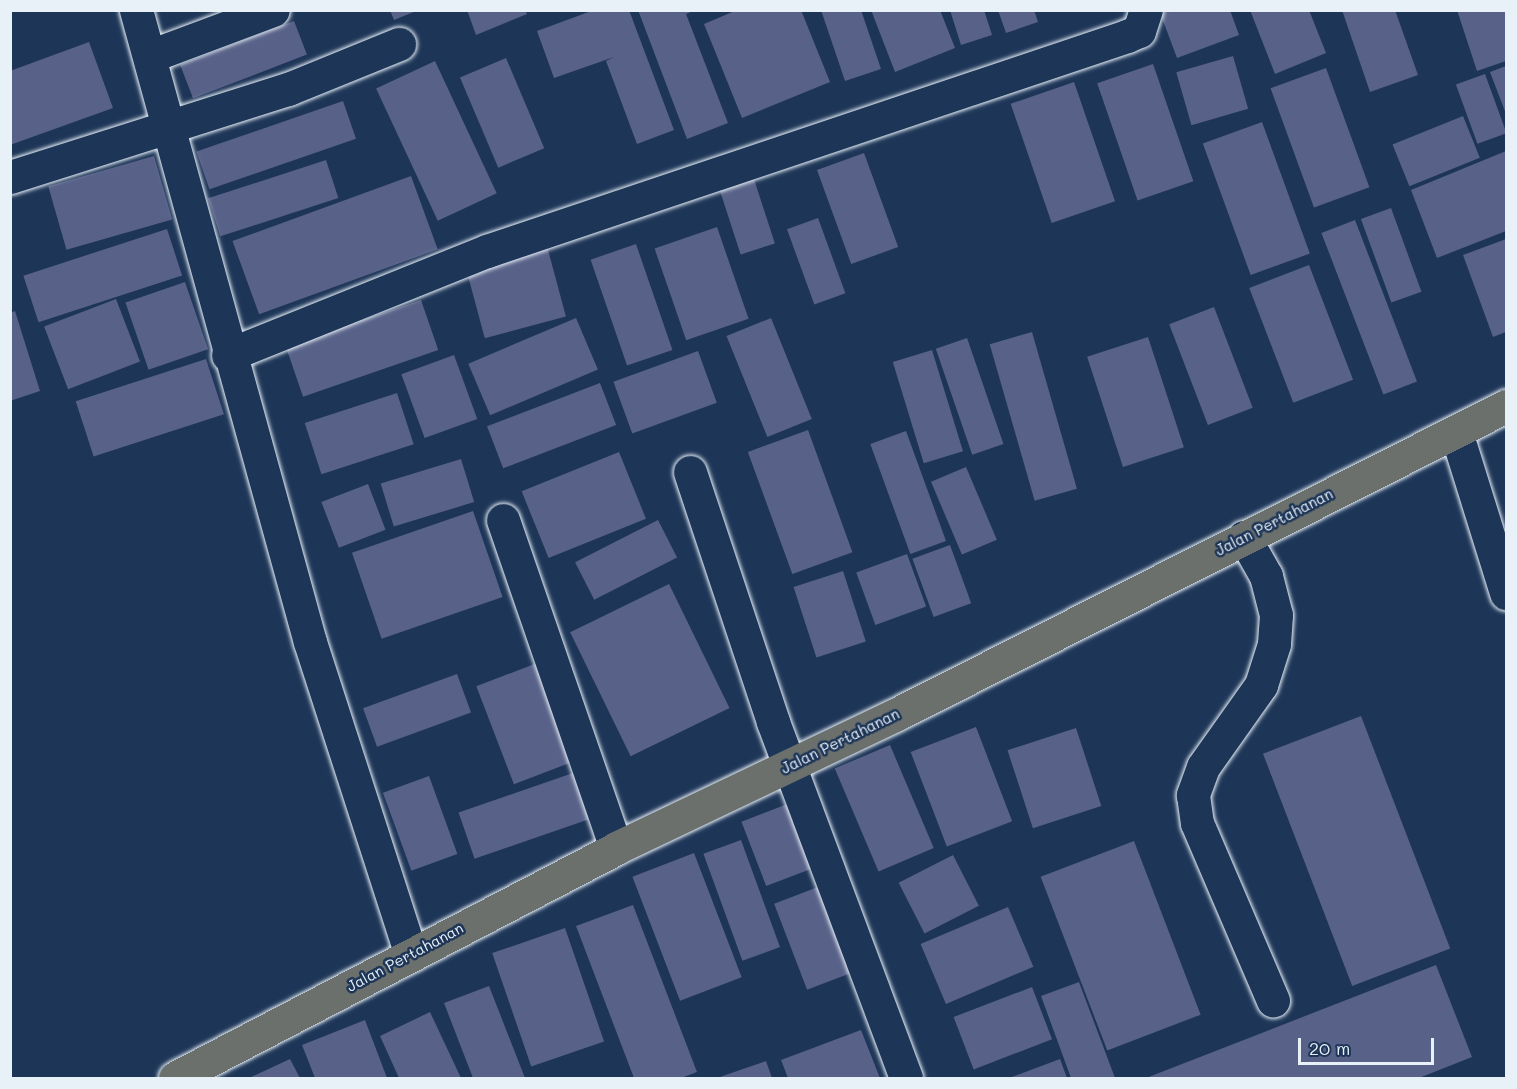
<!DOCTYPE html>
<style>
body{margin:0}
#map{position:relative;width:1517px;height:1089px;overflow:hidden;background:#1d3557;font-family:Mali,sans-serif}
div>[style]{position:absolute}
.building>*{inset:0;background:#586188;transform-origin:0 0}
.roads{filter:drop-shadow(0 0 2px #e8f1f8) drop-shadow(0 0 2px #e8f1f8)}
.minor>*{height:33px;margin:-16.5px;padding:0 16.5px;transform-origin:16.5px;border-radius:16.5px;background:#1d3557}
.major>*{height:33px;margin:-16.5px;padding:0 16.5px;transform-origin:16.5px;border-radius:16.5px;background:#6b706d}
span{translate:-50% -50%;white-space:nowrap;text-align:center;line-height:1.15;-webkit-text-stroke:5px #1d3557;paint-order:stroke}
.street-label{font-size:15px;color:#e8f1f8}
.frame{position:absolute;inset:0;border:12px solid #e8f1f8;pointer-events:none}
.scale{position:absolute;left:1298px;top:1038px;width:136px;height:27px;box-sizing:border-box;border:3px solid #e8f1f8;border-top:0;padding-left:8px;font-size:18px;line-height:21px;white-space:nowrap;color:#e8f1f8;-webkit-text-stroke:4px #1d3557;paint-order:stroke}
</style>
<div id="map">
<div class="building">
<div style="clip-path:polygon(390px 10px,416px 10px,416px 11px,394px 20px)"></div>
<div style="clip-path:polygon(467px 10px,525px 10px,527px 14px,476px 35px)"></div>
<div style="clip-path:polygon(594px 10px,629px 10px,674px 130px,637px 144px,606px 61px,614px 57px,554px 78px,537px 31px)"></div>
<div style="clip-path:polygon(638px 10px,696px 10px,686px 14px,728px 123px,687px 139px)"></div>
<div style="clip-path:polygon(737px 10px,801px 10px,830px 82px,742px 118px,704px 24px)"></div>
<div style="clip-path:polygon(821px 10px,861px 10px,881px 69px,845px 81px)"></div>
<div style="clip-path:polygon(871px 10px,940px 10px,955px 48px,895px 72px)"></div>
<div style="clip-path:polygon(950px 10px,984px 10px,992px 35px,961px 45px)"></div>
<div style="clip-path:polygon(998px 10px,1034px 10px,1038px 22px,1006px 33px)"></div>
<div style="clip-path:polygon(1159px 10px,1230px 10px,1239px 35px,1177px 58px)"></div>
<div style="clip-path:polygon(1250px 10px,1309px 10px,1326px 53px,1275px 74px)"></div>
<div style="clip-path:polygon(1342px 10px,1395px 10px,1418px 75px,1370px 92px)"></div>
<div style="clip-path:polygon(1457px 10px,1506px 10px,1506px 61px,1477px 71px)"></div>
<div style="left:294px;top:21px;width:36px;height:122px;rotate:69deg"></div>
<div style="clip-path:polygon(89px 42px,113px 108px,10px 145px,10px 71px)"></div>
<div style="left:1233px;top:56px;width:55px;height:59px;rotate:74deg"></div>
<div style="left:506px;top:58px;width:98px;height:50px;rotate:67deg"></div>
<div style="left:435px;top:61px;width:146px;height:65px;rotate:65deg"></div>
<div style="left:1153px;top:64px;width:124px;height:59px;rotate:71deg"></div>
<div style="clip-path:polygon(1506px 66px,1506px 114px,1490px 72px)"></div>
<div style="left:1326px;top:68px;width:127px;height:59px;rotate:70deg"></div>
<div style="left:1485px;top:74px;width:63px;height:31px;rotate:70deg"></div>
<div style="left:1074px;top:82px;width:126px;height:67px;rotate:71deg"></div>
<div style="left:343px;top:101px;width:40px;height:155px;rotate:71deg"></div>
<div style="left:1463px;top:116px;width:45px;height:76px;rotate:68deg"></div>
<div style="left:1262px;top:122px;width:140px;height:63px;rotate:70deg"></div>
<div style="clip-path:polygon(1506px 151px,1506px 231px,1437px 258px,1411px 190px)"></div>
<div style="left:864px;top:153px;width:100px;height:50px;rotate:70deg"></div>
<div style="left:154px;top:156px;width:66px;height:110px;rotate:74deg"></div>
<div style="left:326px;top:160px;width:40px;height:124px;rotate:72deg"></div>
<div style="left:752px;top:173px;width:74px;height:36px;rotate:72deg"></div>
<div style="left:411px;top:176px;width:78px;height:190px;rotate:70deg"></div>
<div style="left:1391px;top:208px;width:89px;height:32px;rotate:70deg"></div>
<div style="left:818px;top:218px;width:80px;height:33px;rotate:70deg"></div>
<div style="left:1355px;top:220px;width:173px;height:36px;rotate:69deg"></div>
<div style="left:717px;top:227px;width:97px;height:66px;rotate:71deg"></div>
<div style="left:167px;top:229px;width:49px;height:151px;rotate:72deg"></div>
<div style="clip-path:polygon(1506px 239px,1506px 332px,1493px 337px,1463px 255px)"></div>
<div style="left:636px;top:244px;width:112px;height:48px;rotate:71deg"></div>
<div style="left:547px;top:246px;width:73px;height:84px;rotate:75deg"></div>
<div style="left:1309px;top:265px;width:123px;height:64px;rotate:69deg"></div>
<div style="left:185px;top:282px;width:71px;height:63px;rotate:71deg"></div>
<div style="left:116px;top:299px;width:67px;height:77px;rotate:69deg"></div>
<div style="left:421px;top:300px;width:53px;height:143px;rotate:71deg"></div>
<div style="left:1214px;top:307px;width:108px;height:48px;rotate:69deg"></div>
<div style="clip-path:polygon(15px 311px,40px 391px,10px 401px,10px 313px)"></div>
<div style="left:576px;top:318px;width:56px;height:117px;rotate:67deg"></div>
<div style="left:771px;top:318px;width:109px;height:48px;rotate:68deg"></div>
<div style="left:1032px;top:332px;width:163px;height:44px;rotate:74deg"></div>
<div style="left:1148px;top:337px;width:116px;height:64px;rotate:72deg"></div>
<div style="left:967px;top:338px;width:112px;height:33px;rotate:71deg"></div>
<div style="left:932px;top:350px;width:106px;height:41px;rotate:73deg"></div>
<div style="left:698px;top:351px;width:55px;height:90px;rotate:70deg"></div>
<div style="left:454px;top:355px;width:68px;height:56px;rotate:70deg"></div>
<div style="left:206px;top:359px;width:58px;height:137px;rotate:72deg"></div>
<div style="left:600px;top:383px;width:45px;height:121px;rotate:69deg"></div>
<div style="left:397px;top:393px;width:54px;height:97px;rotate:72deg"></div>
<div style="left:808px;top:430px;width:130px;height:64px;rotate:70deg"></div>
<div style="left:906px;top:431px;width:117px;height:38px;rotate:70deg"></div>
<div style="left:619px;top:452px;width:72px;height:105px;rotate:68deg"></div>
<div style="left:461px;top:459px;width:45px;height:84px;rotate:73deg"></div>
<div style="left:966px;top:467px;width:79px;height:38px;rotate:67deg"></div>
<div style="left:368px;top:484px;width:49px;height:50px;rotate:69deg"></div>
<div style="left:473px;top:511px;width:91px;height:128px;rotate:71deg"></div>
<div style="left:658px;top:520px;width:42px;height:93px;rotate:63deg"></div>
<div style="left:950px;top:545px;width:62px;height:40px;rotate:70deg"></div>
<div style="left:907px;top:554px;width:56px;height:54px;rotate:70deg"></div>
<div style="left:843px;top:571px;width:74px;height:52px;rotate:72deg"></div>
<div style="left:669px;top:584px;width:138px;height:110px;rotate:64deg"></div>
<div style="left:537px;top:663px;width:105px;height:65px;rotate:69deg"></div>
<div style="left:457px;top:674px;width:41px;height:100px;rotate:70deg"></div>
<div style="left:1361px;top:716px;width:249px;height:105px;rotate:69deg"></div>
<div style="left:976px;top:727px;width:101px;height:70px;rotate:69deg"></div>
<div style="left:1076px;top:728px;width:82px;height:72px;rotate:72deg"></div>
<div style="left:890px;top:745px;width:112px;height:60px;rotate:67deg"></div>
<div style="left:573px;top:773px;width:49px;height:121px;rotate:71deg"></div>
<div style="left:429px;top:776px;width:83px;height:49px;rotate:70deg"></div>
<div style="left:790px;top:803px;width:69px;height:52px;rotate:69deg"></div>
<div style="left:741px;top:840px;width:114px;height:40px;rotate:70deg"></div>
<div style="left:1134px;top:841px;width:186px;height:100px;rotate:69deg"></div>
<div style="left:694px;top:853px;width:133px;height:66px;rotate:69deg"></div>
<div style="left:953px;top:855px;width:57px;height:61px;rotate:63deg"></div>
<div style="left:818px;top:887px;width:92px;height:47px;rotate:69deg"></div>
<div style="clip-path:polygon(633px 905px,697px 1072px,681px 1078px,634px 1078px,576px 926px)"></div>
<div style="left:1008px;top:907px;width:65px;height:95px;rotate:67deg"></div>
<div style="left:565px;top:928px;width:120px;height:77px;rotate:71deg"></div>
<div style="clip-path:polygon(1436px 965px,1472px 1057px,1419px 1078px,1146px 1078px)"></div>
<div style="clip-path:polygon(1079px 982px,1115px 1078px,1071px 1078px,1041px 996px)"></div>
<div style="clip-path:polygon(489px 986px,525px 1078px,473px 1078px,444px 1003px)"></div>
<div style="left:1032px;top:987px;width:56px;height:84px;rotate:69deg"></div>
<div style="clip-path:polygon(430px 1012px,461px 1078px,399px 1078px,380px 1036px)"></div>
<div style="clip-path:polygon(365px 1020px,387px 1078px,315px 1078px,302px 1045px)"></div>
<div style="clip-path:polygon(861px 1030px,880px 1078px,788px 1078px,781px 1060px)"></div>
<div style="clip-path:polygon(290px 1059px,300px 1078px,249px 1078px)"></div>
<div style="clip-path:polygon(1060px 1059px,1067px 1078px,1009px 1078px)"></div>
<div style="clip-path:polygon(766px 1061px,772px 1078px,717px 1078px)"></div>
</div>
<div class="roads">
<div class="minor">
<div style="left:136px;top:10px;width:656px;rotate:74.61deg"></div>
<div style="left:310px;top:642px;width:328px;rotate:72.1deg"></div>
<div style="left:150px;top:56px;width:131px;rotate:-20.5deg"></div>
<div style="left:10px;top:177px;width:292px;rotate:-17.6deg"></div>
<div style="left:288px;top:89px;width:120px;rotate:-22.1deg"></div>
<div style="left:228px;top:355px;width:279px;rotate:-21.9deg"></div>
<div style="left:487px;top:251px;width:675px;rotate:-18.57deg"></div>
<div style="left:1127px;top:36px;width:13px;rotate:-23deg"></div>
<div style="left:1139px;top:31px;width:22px;rotate:-72deg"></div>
<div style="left:1456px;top:432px;width:169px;rotate:72.7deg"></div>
<div style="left:690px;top:472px;width:263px;rotate:71.6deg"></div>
<div style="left:773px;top:722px;width:380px;rotate:69.5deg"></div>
<div style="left:503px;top:520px;width:347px;rotate:71deg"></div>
<div style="left:1244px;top:537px;width:45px;rotate:60.6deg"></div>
<div style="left:1266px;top:576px;width:40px;rotate:75.6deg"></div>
<div style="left:1276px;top:615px;width:29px;rotate:94deg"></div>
<div style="left:1274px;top:644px;width:43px;rotate:107.6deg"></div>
<div style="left:1261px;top:685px;width:100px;rotate:125.3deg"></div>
<div style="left:1203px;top:767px;width:30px;rotate:110deg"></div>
<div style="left:1193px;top:795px;width:28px;rotate:82deg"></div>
<div style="left:1197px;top:823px;width:193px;rotate:66.8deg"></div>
</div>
<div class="major">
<div style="left:175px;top:1078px;width:497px;rotate:-27.5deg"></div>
<div style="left:616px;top:848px;width:309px;rotate:-25.5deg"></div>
<div style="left:895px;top:715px;width:685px;rotate:-26.83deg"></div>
</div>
</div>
<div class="street-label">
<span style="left:1274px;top:522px;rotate:-27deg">Jalan Pertahanan</span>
<span style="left:840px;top:741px;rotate:-26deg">Jalan Pertahanan</span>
<span style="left:405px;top:957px;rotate:-28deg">Jalan Pertahanan</span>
</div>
<div class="frame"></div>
<div class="scale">20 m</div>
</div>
